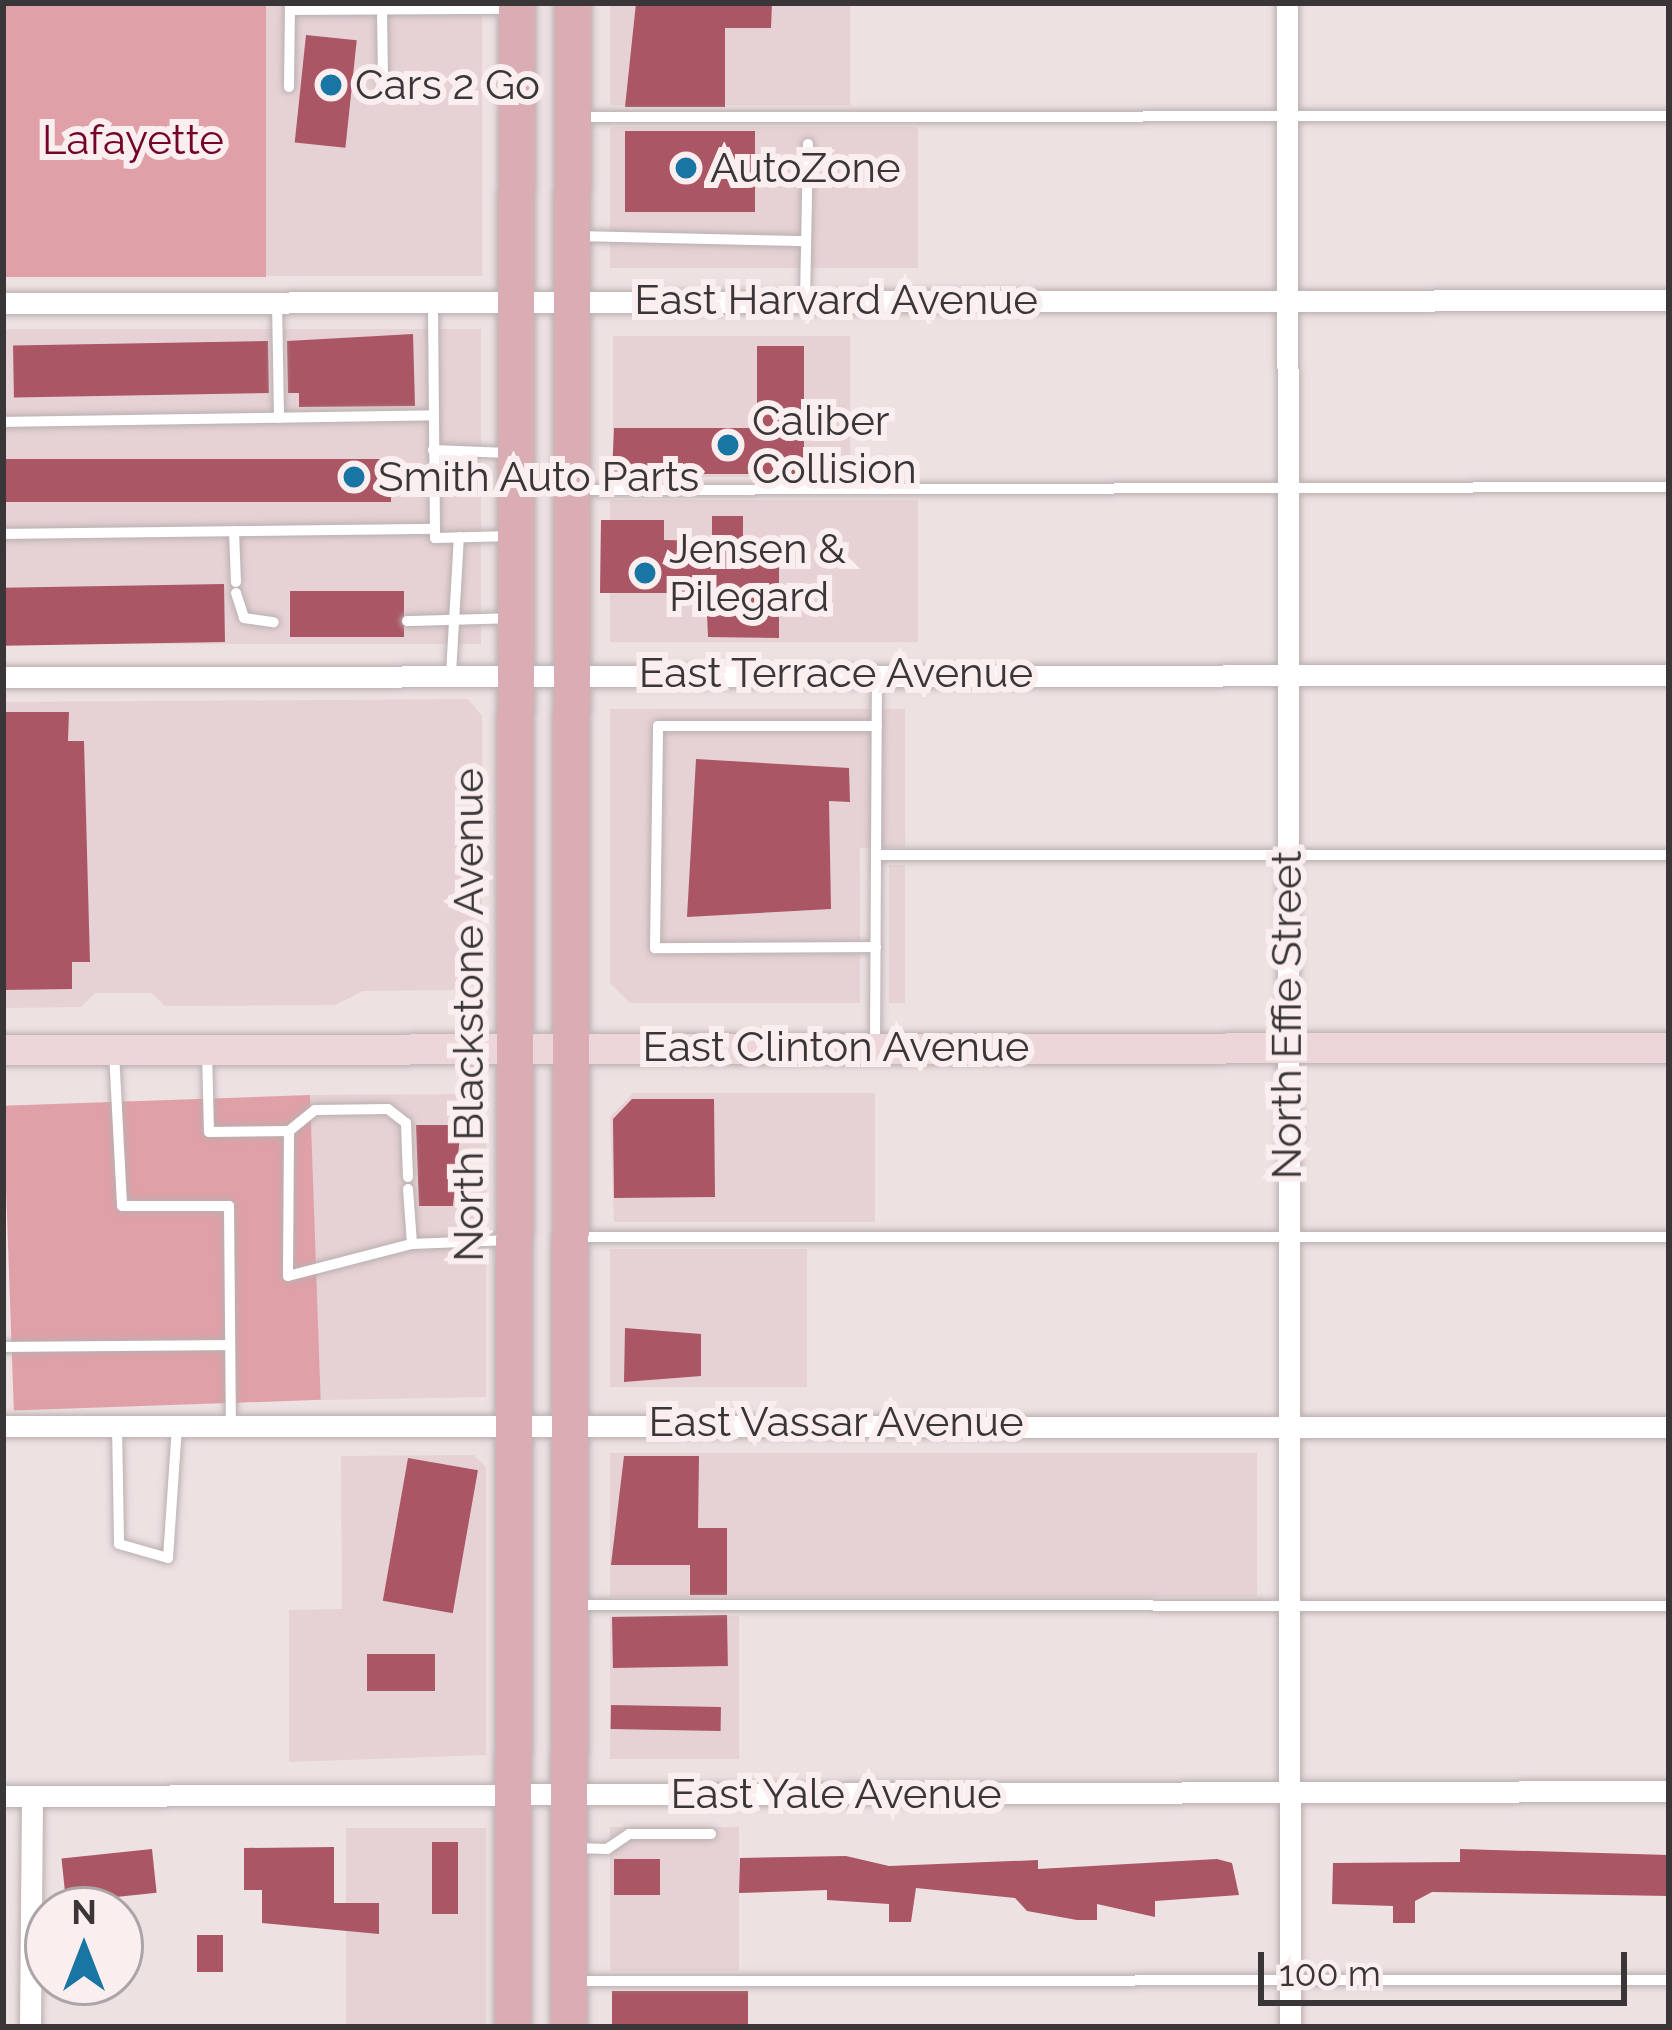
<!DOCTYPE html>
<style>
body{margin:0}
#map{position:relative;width:1672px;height:2030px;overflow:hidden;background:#ede1e2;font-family:Raleway,sans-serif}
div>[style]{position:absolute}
.built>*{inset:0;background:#e6d2d4;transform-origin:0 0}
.green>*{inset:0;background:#e0a0a7;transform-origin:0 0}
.building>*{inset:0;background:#aa5664;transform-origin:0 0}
.roads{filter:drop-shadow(0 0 3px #baafb0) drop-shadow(0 0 3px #baafb0)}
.service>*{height:10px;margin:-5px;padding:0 5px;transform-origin:5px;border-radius:5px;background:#fff}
.minor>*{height:21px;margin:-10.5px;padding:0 10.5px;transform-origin:10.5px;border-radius:10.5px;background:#fff}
.secondary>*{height:30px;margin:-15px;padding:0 15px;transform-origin:15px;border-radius:15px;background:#ecd6d9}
.primary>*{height:36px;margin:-18px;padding:0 18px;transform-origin:18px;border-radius:18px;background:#d9adb3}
.dots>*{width:33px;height:33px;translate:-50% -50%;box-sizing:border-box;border:6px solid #faeeef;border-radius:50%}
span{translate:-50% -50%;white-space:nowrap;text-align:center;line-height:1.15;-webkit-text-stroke:12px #faeeef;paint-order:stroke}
.poi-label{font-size:42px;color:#3a3536}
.left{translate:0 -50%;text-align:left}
.park-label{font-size:42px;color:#740329}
.street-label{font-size:42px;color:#3a3536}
.frame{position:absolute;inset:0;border:6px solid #3a3536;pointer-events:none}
.north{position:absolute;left:24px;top:1886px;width:120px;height:120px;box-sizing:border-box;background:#faeeef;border:3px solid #ada4a5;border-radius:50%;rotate:0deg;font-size:33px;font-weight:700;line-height:48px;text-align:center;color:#3a3536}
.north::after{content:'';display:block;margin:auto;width:42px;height:54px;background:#1975a3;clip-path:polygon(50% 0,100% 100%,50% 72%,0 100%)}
.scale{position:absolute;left:1258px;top:1952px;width:369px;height:54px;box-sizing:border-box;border:6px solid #3a3536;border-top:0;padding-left:15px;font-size:36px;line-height:42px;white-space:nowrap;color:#3a3536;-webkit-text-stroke:9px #faeeef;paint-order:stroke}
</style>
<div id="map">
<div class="built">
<div style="left:266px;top:3px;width:216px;height:273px"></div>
<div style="left:610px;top:3px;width:240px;height:102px"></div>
<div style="left:918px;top:127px;width:141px;height:308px;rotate:90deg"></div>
<div style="left:481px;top:329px;width:315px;height:478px;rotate:90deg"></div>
<div style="left:850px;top:336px;width:141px;height:237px;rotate:90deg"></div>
<div style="left:610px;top:500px;width:308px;height:142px"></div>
<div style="clip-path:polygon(468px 699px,482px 716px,483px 869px,480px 970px,460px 990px,363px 991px,335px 1005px,165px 1006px,152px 993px,95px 993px,81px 1007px,3px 1008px,3px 702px)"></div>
<div style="clip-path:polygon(610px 709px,905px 709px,905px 847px,860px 848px,860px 1003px,630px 1003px,610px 983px)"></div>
<div style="left:905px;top:865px;width:138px;height:16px;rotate:90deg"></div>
<div style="clip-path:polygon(633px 1093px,875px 1093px,875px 1222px,614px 1222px,610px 1117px)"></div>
<div style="clip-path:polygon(469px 1094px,486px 1109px,486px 1397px,319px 1400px,310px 1095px)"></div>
<div style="left:610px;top:1249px;width:197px;height:138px"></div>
<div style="left:1257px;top:1453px;width:144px;height:647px;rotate:90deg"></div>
<div style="clip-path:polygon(474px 1455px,486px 1467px,486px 1755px,289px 1762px,289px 1610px,342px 1609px,341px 1456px)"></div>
<div style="left:739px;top:1616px;width:143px;height:129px;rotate:90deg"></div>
<div style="left:739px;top:1827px;width:144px;height:129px;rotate:90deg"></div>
<div style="left:486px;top:1828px;width:199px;height:140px;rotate:90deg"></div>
</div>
<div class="green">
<div style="left:3px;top:3px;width:263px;height:274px"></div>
<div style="left:310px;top:1095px;width:305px;height:307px;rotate:88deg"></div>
</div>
<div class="building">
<div style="clip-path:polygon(636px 3px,772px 3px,771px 28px,725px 28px,725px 107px,625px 107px)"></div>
<div style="left:306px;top:35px;width:51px;height:108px;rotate:6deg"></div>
<div style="left:625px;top:131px;width:130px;height:81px"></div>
<div style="clip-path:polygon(413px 334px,415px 406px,299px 407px,299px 393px,288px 393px,287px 341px)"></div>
<div style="left:268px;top:341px;width:52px;height:255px;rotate:89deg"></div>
<div style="clip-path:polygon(757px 346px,804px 346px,804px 474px,612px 474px,614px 428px,757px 428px)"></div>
<div style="left:391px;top:459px;width:43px;height:388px;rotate:90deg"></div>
<div style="clip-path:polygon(712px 516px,743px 516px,743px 542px,779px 542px,779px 638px,708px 637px,706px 593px,600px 593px,601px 520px,664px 520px,664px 540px,712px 541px)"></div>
<div style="left:224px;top:584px;width:58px;height:221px;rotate:89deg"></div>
<div style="left:290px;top:591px;width:114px;height:46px"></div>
<div style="clip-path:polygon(3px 712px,69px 712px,68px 741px,84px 741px,90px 962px,72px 962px,72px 989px,3px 990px)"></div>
<div style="clip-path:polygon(696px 759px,849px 768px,850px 802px,829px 801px,831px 909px,687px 917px)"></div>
<div style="clip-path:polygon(632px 1099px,714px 1099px,715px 1197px,614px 1198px,613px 1119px)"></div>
<div style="clip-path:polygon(416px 1125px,461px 1125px,453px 1206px,419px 1206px)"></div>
<div style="clip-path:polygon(625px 1328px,701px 1334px,701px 1376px,624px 1382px)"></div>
<div style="clip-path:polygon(624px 1456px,699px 1456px,698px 1528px,727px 1528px,727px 1595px,690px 1595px,690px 1565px,611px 1565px)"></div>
<div style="left:408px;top:1458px;width:71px;height:145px;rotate:10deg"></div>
<div style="left:727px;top:1615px;width:51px;height:115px;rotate:89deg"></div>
<div style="left:367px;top:1654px;width:68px;height:37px"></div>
<div style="left:611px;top:1705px;width:110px;height:24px;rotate:1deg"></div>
<div style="left:432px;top:1842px;width:26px;height:72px"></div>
<div style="clip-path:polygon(334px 1847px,334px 1903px,379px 1903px,379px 1934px,262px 1923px,262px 1890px,244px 1890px,244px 1848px)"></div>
<div style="left:152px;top:1849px;width:44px;height:91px;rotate:84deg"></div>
<div style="clip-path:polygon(1460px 1849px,1669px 1855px,1669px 1896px,1432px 1892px,1415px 1901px,1415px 1923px,1393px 1923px,1393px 1906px,1332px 1904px,1333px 1863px,1460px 1862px)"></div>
<div style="clip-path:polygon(846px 1856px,889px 1866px,1038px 1860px,1038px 1869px,1217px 1859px,1232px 1863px,1239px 1895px,1155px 1901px,1155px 1917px,1097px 1904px,1097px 1920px,1077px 1920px,1027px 1911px,1015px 1898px,916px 1888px,911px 1922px,889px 1922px,889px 1904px,827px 1900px,827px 1890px,739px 1893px,740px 1858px)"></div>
<div style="left:614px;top:1859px;width:46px;height:36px"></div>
<div style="left:197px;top:1935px;width:26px;height:37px"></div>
<div style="left:612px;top:1991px;width:136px;height:36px"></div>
</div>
<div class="roads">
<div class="service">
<div style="left:290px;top:10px;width:223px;rotate:-0.3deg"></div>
<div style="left:382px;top:10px;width:72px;rotate:89.2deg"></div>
<div style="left:289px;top:87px;width:81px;rotate:-89.3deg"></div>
<div style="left:582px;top:117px;width:1087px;rotate:-0.05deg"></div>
<div style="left:581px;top:236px;width:222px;rotate:1.3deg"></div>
<div style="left:805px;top:300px;width:156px;rotate:-88.9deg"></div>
<div style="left:277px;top:301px;width:117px;rotate:89deg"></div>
<div style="left:433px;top:304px;width:234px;rotate:89.5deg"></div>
<div style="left:435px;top:538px;width:77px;rotate:-1.5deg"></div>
<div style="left:3px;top:422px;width:431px;rotate:-0.9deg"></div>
<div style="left:433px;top:450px;width:75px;rotate:2.3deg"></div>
<div style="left:580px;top:490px;width:1089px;rotate:-0.16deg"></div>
<div style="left:234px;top:531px;width:51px;rotate:87.8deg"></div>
<div style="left:3px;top:534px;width:432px;rotate:-0.7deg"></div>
<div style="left:236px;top:593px;width:26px;rotate:72deg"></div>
<div style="left:244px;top:618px;width:30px;rotate:8deg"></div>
<div style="left:407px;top:621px;width:105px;rotate:-1.6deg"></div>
<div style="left:451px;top:674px;width:137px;rotate:-86.7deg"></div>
<div style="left:876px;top:855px;width:793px"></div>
<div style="left:876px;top:947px;width:221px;rotate:179.7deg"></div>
<div style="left:655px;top:948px;width:222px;rotate:-89.2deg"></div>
<div style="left:658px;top:726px;width:219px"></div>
<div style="left:875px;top:1047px;width:370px;rotate:-89.7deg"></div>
<div style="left:207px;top:1051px;width:81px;rotate:88.6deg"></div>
<div style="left:209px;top:1132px;width:80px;rotate:-0.7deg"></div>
<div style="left:289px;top:1131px;width:145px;rotate:90.4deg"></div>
<div style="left:288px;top:1276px;width:128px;rotate:-14.5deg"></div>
<div style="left:412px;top:1244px;width:98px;rotate:-2.3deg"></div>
<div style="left:114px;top:1052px;width:154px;rotate:87deg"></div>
<div style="left:122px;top:1206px;width:107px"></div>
<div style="left:229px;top:1206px;width:218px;rotate:89.5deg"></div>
<div style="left:289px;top:1131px;width:33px;rotate:-39deg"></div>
<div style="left:315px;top:1110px;width:73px;rotate:-0.8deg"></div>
<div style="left:388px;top:1109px;width:23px;rotate:38deg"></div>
<div style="left:406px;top:1123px;width:54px;rotate:87.9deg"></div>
<div style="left:408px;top:1189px;width:55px;rotate:85.8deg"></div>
<div style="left:574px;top:1237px;width:1095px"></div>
<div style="left:3px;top:1347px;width:227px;rotate:-0.5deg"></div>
<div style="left:117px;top:1425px;width:119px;rotate:89deg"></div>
<div style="left:119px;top:1544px;width:51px;rotate:15.9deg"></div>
<div style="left:168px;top:1558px;width:133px;rotate:-86.1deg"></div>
<div style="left:574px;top:1605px;width:1095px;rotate:0.05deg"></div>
<div style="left:575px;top:1848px;width:32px;rotate:2deg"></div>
<div style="left:607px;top:1849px;width:27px;rotate:-34deg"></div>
<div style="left:629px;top:1834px;width:82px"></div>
<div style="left:574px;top:1981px;width:1095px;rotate:-0.05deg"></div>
</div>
<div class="minor">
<div style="left:1287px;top:3px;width:2024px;rotate:89.92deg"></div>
<div style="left:3px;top:303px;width:1666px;rotate:-0.1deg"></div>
<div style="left:3px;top:677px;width:1666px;rotate:-0.07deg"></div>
<div style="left:3px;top:1426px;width:1666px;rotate:0.03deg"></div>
<div style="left:3px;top:1796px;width:1666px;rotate:-0.17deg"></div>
<div style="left:30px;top:2027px;width:231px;rotate:-89.5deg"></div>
</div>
<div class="secondary">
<div style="left:3px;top:1050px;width:1666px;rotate:-0.07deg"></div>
</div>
<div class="primary">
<div style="left:513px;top:2027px;width:2024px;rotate:-89.89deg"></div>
<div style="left:569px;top:2027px;width:2024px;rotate:-89.89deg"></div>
</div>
</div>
<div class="dots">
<div style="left:331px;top:85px;background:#1975a3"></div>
<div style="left:686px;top:168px;background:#1975a3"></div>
<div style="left:728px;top:445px;background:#1975a3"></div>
<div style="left:354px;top:477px;background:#1975a3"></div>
<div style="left:645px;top:573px;background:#1975a3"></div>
</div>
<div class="poi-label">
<span class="left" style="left:355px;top:85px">Cars 2 Go</span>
<span class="left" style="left:710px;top:168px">AutoZone</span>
<span class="left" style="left:752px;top:445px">Caliber<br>Collision</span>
<span class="left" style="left:378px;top:477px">Smith Auto Parts</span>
<span class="left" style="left:669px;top:573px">Jensen &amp;<br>Pilegard</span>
</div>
<div class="park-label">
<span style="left:133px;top:140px">Lafayette</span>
</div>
<div class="street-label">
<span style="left:836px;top:300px">East Harvard Avenue</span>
<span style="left:836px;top:673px">East Terrace Avenue</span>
<span style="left:469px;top:1015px;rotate:-90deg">North Blackstone Avenue</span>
<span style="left:1287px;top:1015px;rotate:-90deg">North Effie Street</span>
<span style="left:836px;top:1047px">East Clinton Avenue</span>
<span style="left:836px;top:1422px">East Vassar Avenue</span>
<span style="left:836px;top:1794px">East Yale Avenue</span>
</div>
<div class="frame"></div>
<div class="north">N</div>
<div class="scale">100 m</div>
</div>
